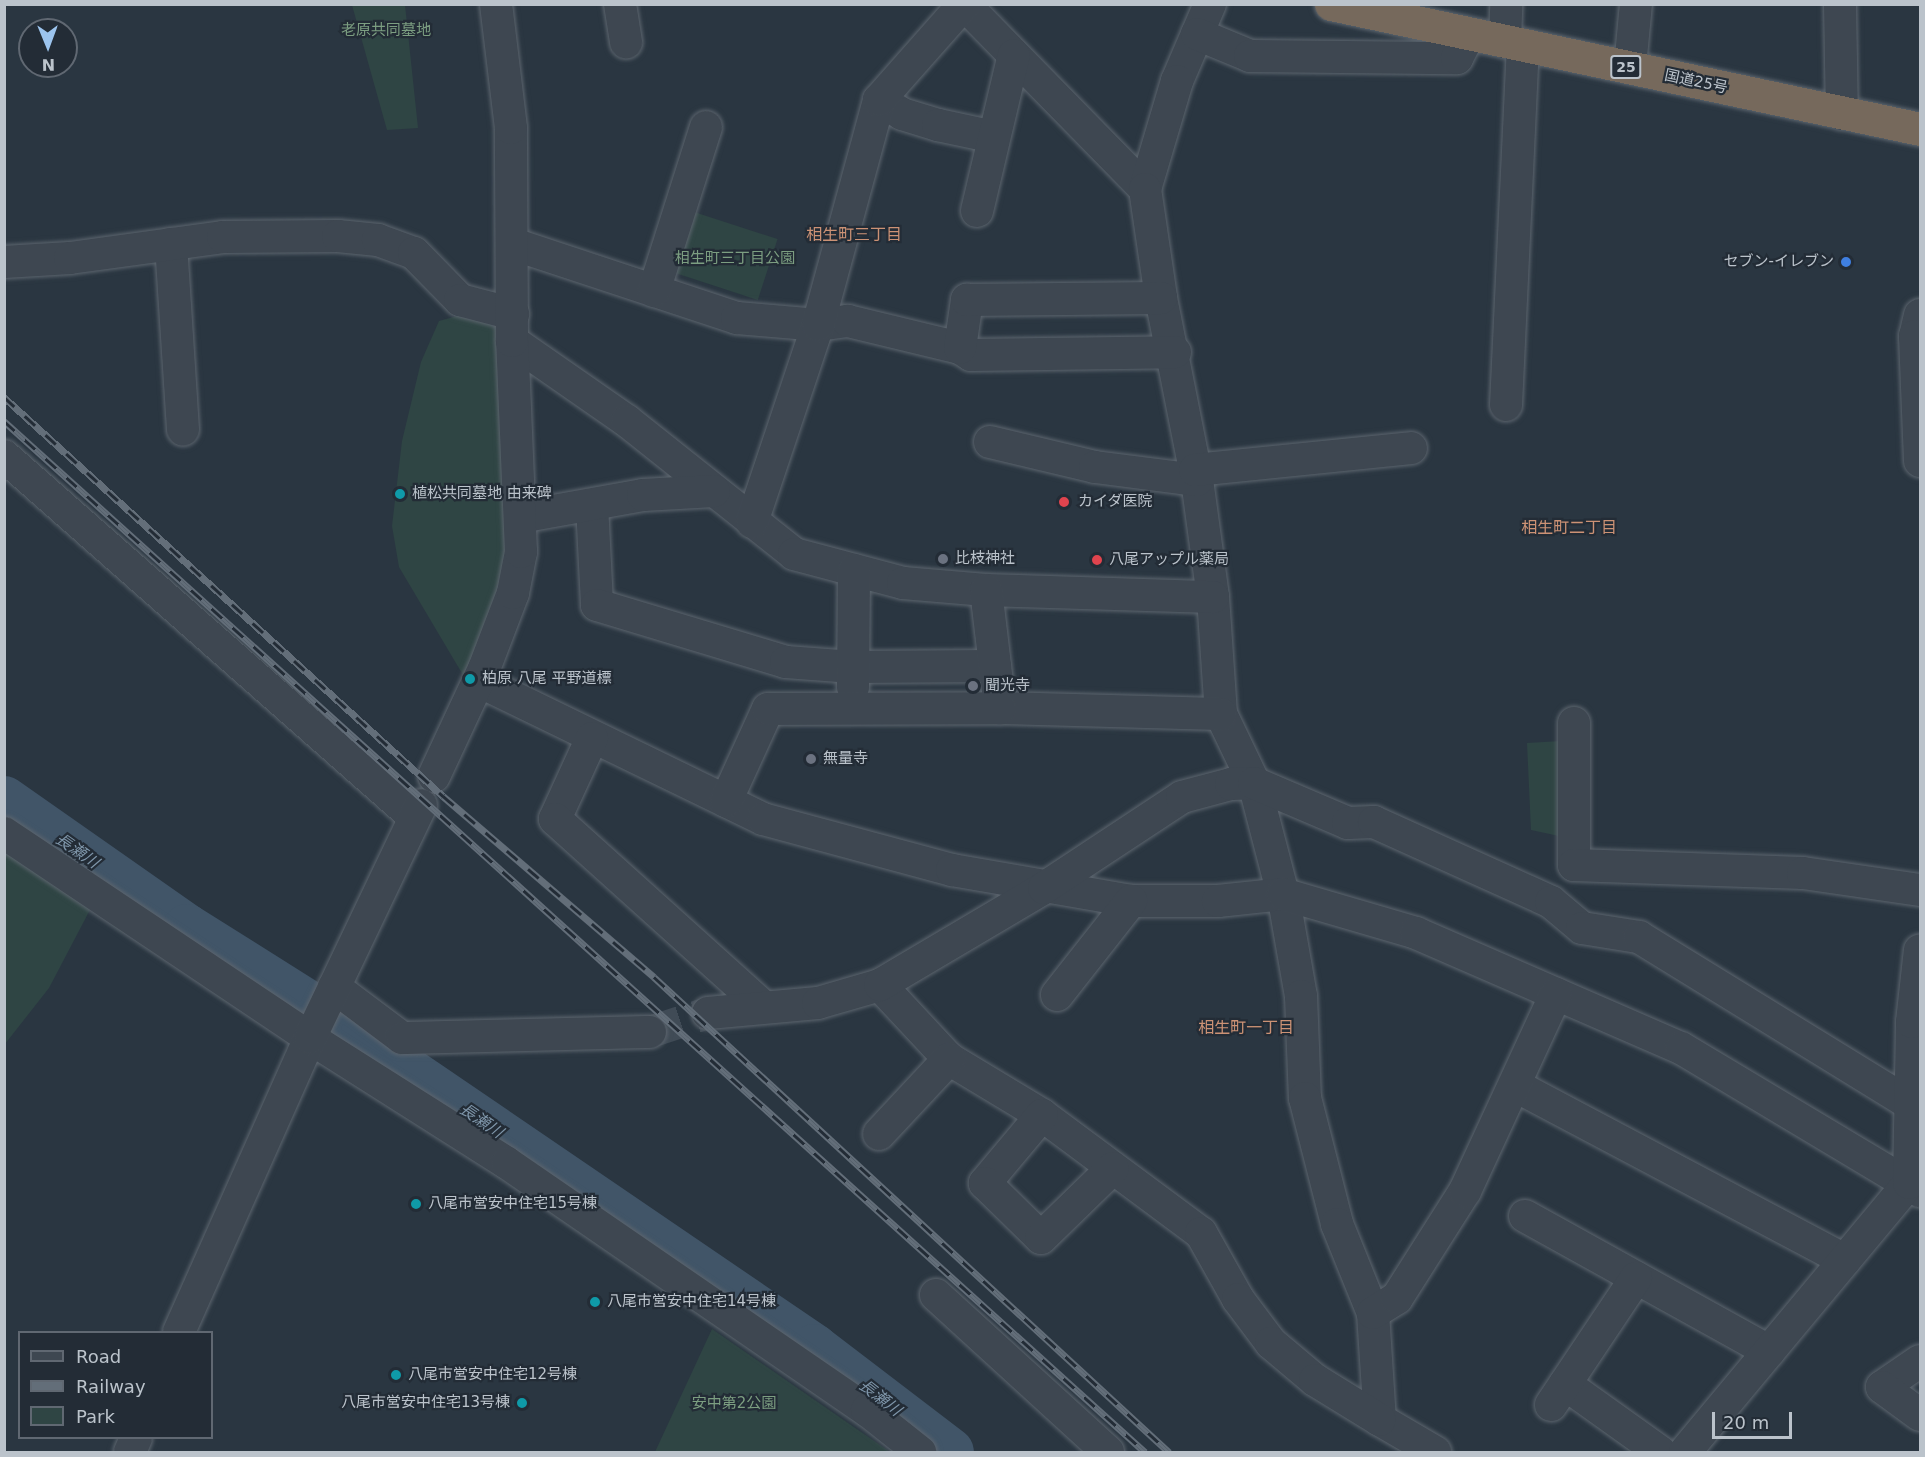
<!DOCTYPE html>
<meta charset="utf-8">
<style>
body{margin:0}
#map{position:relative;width:1925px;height:1457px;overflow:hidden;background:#2a3641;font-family:"DejaVu Sans","Noto Sans JP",sans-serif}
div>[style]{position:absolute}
.green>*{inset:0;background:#2f4544;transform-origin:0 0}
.river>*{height:48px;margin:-24px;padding:0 24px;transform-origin:24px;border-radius:24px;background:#415568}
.minor-tunnel>*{height:32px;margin-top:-16px;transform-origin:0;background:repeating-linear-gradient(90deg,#404b56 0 32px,transparent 0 48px)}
.roads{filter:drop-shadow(0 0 2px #5c656e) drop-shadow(0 0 2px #5c656e)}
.minor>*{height:32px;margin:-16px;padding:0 16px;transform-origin:16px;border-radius:16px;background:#3e4751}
.highway>*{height:33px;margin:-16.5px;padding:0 16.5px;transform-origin:16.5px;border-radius:16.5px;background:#76695c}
.rail>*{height:7px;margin-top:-3.5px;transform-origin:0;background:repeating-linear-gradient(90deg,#232c36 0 14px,#636e79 0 28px);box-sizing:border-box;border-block:2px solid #636e79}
.dots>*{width:16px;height:16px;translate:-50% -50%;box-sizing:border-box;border:3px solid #232c36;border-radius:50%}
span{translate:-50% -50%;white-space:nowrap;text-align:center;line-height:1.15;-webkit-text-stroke:4.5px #232c36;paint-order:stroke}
.shield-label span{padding:2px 4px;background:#232c36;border:2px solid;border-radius:4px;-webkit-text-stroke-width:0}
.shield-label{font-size:14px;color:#bbc3cb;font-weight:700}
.park-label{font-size:15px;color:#7c9e81}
.street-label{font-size:15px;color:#bbc3cb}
.poi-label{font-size:15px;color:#bbc3cb}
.right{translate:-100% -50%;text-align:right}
.left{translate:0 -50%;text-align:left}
.neighbourhood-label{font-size:16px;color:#cc9275}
.water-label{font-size:16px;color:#7f96aa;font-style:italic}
.frame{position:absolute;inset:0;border:6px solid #bbc3cb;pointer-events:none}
.legend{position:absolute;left:18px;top:1331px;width:195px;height:108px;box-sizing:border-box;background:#232c36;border:2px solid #606872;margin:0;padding:8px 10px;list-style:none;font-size:18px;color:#bbc3cb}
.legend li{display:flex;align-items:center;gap:12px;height:30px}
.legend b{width:30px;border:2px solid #606872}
.north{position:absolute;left:18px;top:18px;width:60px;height:60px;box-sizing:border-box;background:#232c36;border:2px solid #606872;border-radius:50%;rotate:179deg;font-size:16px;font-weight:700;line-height:24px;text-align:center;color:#bbc3cb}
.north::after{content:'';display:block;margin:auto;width:21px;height:27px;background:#9cc4ee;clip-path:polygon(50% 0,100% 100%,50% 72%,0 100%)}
.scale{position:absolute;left:1712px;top:1412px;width:80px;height:27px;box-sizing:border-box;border:3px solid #bbc3cb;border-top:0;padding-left:8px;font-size:18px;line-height:21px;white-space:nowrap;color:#bbc3cb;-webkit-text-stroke:4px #232c36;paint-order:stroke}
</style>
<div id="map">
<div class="green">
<div style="clip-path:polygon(352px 5px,405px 5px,418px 128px,387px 130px)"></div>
<div style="left:691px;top:211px;width:91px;height:64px;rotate:18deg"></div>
<div style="clip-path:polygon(457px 316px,499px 326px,510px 537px,500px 592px,485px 637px,463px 675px,399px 567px,392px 526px,402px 441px,421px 362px,439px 321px)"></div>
<div style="clip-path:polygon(1561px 741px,1559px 836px,1531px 830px,1527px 743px)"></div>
<div style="clip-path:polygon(5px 845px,92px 906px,49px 988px,5px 1044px)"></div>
<div style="clip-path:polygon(712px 1329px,890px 1452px,655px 1452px)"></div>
</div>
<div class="river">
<div style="left:4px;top:800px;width:223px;rotate:35deg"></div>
<div style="left:187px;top:928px;width:176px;rotate:32.2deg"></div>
<div style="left:336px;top:1022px;width:579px;rotate:34.29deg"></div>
<div style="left:814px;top:1348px;width:171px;rotate:37.4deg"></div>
</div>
<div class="minor-tunnel">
<div style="left:650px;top:1032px;width:61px;rotate:-18.1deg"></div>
</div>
<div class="roads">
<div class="minor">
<div style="left:620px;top:4px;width:39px;rotate:81deg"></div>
<div style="left:964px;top:4px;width:259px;rotate:45.6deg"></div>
<div style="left:1210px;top:4px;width:84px;rotate:113.2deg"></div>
<div style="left:1177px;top:81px;width:113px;rotate:106.5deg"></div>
<div style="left:1145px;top:189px;width:110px;rotate:81.6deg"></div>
<div style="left:1161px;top:298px;width:186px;rotate:78.8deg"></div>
<div style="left:1197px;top:480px;width:118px;rotate:82.2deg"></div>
<div style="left:1213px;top:597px;width:117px;rotate:86.1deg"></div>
<div style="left:1221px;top:714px;width:76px;rotate:64.4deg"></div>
<div style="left:1254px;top:783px;width:115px;rotate:75.4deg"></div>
<div style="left:1283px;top:894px;width:104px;rotate:80deg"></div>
<div style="left:1301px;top:996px;width:102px;rotate:87.8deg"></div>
<div style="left:1305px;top:1098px;width:130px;rotate:75.7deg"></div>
<div style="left:1337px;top:1224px;width:96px;rotate:68deg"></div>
<div style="left:1373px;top:1313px;width:107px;rotate:86.3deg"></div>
<div style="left:1380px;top:1420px;width:64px;rotate:30.2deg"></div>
<div style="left:1840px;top:4px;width:110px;rotate:89deg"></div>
<div style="left:1197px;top:34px;width:57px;rotate:22.5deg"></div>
<div style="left:1250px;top:56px;width:207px;rotate:0.6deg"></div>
<div style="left:1457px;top:58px;width:27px;rotate:-63deg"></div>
<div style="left:1505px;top:42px;width:38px;rotate:-88deg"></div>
<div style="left:1630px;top:67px;width:63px;rotate:-84.6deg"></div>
<div style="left:879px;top:100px;width:27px;rotate:31deg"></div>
<div style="left:902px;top:114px;width:38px;rotate:17deg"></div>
<div style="left:938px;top:125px;width:57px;rotate:12.1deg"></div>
<div style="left:977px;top:211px;width:160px;rotate:-76.7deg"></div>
<div style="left:171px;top:244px;width:186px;rotate:86.3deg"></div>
<div style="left:513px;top:244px;width:236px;rotate:18.3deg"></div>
<div style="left:737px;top:318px;width:81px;rotate:4.9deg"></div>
<div style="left:818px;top:325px;width:30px;rotate:-8deg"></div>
<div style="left:848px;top:321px;width:115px;rotate:13.6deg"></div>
<div style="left:960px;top:348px;width:13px;rotate:32deg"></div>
<div style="left:971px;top:355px;width:204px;rotate:-0.8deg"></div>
<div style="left:4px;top:262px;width:66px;rotate:-3.5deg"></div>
<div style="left:70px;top:258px;width:154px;rotate:-7.8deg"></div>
<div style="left:223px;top:237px;width:115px;rotate:-0.5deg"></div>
<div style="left:338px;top:236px;width:40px;rotate:5.7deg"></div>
<div style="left:378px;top:240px;width:38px;rotate:20deg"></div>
<div style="left:414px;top:253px;width:66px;rotate:45.6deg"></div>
<div style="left:460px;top:300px;width:55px;rotate:14.8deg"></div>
<div style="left:654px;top:291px;width:172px;rotate:-72.4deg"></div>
<div style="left:1920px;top:315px;width:22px;rotate:103deg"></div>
<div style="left:1915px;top:336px;width:125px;rotate:87.7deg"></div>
<div style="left:512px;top:341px;width:140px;rotate:34.8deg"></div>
<div style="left:627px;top:421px;width:213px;rotate:38.5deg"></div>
<div style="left:794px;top:554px;width:113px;rotate:14.9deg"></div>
<div style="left:903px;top:583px;width:83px;rotate:4.8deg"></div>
<div style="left:986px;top:590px;width:227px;rotate:1.8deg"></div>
<div style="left:960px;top:348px;width:49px;rotate:-81.7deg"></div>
<div style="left:967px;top:300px;width:194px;rotate:-0.6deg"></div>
<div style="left:1506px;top:405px;width:359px;rotate:-87.3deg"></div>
<div style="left:990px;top:442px;width:108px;rotate:13.4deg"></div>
<div style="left:1095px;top:467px;width:103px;rotate:7.3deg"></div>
<div style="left:4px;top:456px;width:545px;rotate:41.35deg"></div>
<div style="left:1195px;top:470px;width:217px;rotate:-5.8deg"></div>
<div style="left:592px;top:505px;width:100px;rotate:87.1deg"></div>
<div style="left:597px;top:605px;width:197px;rotate:16.8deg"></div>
<div style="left:786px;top:662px;width:67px;rotate:4.3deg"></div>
<div style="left:853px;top:667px;width:142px;rotate:-0.4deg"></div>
<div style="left:520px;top:517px;width:125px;rotate:-10.1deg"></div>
<div style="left:643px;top:495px;width:71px;rotate:-3.2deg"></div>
<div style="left:752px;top:522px;width:208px;rotate:-71.5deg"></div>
<div style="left:818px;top:325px;width:233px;rotate:-74.8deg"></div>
<div style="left:879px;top:100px;width:128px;rotate:-48.5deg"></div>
<div style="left:986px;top:590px;width:119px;rotate:83.2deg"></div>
<div style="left:1000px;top:708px;width:221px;rotate:1.6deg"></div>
<div style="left:479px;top:681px;width:316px;rotate:25.9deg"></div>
<div style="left:763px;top:819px;width:196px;rotate:15.1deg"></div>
<div style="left:952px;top:870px;width:182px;rotate:9.8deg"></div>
<div style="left:1131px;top:901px;width:87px"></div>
<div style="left:1218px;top:901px;width:65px;rotate:-6.1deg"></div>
<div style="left:1283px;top:894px;width:139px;rotate:16.3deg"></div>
<div style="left:1416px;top:933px;width:289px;rotate:23.5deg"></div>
<div style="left:1681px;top:1048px;width:279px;rotate:30.9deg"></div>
<div style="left:853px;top:687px;width:117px;rotate:-89.5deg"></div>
<div style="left:1574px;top:723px;width:142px;rotate:90deg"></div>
<div style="left:1574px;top:865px;width:229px;rotate:2deg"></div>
<div style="left:1803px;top:873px;width:118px;rotate:8.3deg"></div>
<div style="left:592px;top:738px;width:89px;rotate:114.6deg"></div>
<div style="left:555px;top:819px;width:281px;rotate:42deg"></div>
<div style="left:434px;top:776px;width:118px;rotate:-65deg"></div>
<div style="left:484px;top:669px;width:81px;rotate:-69.1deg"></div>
<div style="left:513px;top:593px;width:42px;rotate:-79deg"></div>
<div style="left:521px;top:552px;width:211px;rotate:-92.4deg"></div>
<div style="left:512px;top:341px;width:213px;rotate:-90.3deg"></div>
<div style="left:511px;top:128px;width:125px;rotate:-96.9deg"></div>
<div style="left:726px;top:801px;width:101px;rotate:-65.5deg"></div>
<div style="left:768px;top:709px;width:232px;rotate:-0.2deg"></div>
<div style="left:4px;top:833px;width:368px;rotate:33.8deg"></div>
<div style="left:310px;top:1038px;width:233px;rotate:32.4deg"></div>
<div style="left:507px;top:1163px;width:437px;rotate:34.5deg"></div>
<div style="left:867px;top:1410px;width:68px;rotate:38.4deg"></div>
<div style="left:880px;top:985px;width:101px;rotate:47deg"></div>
<div style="left:949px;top:1059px;width:109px;rotate:31.1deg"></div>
<div style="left:1042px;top:1115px;width:198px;rotate:36.6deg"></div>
<div style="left:1201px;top:1233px;width:76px;rotate:60.7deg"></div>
<div style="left:1238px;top:1299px;width:55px;rotate:53.1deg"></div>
<div style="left:1271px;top:1343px;width:57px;rotate:40.1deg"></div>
<div style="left:1315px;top:1380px;width:76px;rotate:31.6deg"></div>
<div style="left:334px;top:987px;width:85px;rotate:36.9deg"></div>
<div style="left:402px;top:1038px;width:248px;rotate:-1.4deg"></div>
<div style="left:1057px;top:995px;width:120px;rotate:-51.8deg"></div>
<div style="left:708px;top:1013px;width:110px;rotate:-5.2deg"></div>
<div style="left:818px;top:1003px;width:65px;rotate:-16.2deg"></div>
<div style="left:880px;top:985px;width:191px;rotate:-30.6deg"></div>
<div style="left:1044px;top:888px;width:165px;rotate:-33.4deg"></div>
<div style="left:1182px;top:797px;width:51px;rotate:-14.9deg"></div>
<div style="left:1231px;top:784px;width:23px;rotate:-2deg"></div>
<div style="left:1254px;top:783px;width:102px;rotate:23.1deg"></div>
<div style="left:1348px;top:823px;width:26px;rotate:-2deg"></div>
<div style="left:1374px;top:822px;width:194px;rotate:24.3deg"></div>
<div style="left:1551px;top:902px;width:40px;rotate:40deg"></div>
<div style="left:1582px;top:928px;width:58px;rotate:9deg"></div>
<div style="left:1639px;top:937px;width:330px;rotate:31.6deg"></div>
<div style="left:1516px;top:1086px;width:372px;rotate:27.9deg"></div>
<div style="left:1042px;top:1115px;width:89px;rotate:130deg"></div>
<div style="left:985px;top:1183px;width:78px;rotate:44.5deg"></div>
<div style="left:1041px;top:1238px;width:100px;rotate:-44.2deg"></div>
<div style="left:879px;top:1134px;width:103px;rotate:-47deg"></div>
<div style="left:1525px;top:1216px;width:279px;rotate:29deg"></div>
<div style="left:936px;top:1295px;width:233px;rotate:42.4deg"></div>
<div style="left:1373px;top:1313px;width:28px;rotate:-32deg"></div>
<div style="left:1397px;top:1298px;width:127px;rotate:-57.6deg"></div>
<div style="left:1465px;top:1191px;width:217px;rotate:-65.2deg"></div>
<div style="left:179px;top:1332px;width:322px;rotate:-66deg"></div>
<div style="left:310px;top:1038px;width:258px;rotate:-64.5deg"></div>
<div style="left:1920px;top:1361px;width:46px;rotate:145.6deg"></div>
<div style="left:1882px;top:1387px;width:47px;rotate:36.4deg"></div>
<div style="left:1565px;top:1384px;width:117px;rotate:35.6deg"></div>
<div style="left:1551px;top:1405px;width:153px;rotate:-56.2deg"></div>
<div style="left:130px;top:1452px;width:15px;rotate:-67deg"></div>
<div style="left:1685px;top:1452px;width:350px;rotate:-50.2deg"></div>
<div style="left:1909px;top:1183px;width:161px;rotate:-88.9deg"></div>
<div style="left:1912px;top:1022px;width:72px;rotate:-83.7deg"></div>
</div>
<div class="highway">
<div style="left:1331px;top:4px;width:602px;rotate:11.98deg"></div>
</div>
</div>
<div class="rail">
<div style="left:4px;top:397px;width:593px;rotate:42.27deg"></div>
<div style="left:443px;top:796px;width:278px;rotate:40.6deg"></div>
<div style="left:654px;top:977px;width:701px;rotate:42.69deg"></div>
<div style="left:4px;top:421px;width:1538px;rotate:42.1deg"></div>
</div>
<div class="dots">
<div style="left:1846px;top:262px;background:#3f7fe0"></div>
<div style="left:400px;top:494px;background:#0f9aa8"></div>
<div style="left:1064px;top:502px;background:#e0444e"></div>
<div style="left:943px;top:559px;background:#6b7280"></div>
<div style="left:1097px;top:560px;background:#e0444e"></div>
<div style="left:470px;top:679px;background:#0f9aa8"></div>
<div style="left:973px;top:686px;background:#6b7280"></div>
<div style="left:811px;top:759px;background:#6b7280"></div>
<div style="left:416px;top:1204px;background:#0f9aa8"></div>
<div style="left:595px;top:1302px;background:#0f9aa8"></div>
<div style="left:396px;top:1375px;background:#0f9aa8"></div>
<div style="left:522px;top:1403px;background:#0f9aa8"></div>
</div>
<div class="shield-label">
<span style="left:1626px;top:67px">25</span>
</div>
<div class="park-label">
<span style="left:386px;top:31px">老原共同墓地</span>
<span style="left:735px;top:259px">相生町三丁目公園</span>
<span style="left:734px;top:1404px">安中第2公園</span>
</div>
<div class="street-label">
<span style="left:1696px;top:82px;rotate:12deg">国道25号</span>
</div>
<div class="poi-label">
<span class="right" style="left:1834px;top:262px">セブン-イレブン</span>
<span class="left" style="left:412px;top:494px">植松共同墓地 由来碑</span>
<span class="left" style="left:1078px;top:502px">カイダ医院</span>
<span class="left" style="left:955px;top:559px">比枝神社</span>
<span class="left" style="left:1109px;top:560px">八尾アップル薬局</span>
<span class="left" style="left:482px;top:679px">柏原 八尾 平野道標</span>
<span class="left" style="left:985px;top:686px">聞光寺</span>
<span class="left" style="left:823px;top:759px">無量寺</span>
<span class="left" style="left:428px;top:1204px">八尾市営安中住宅15号棟</span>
<span class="left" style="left:607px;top:1302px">八尾市営安中住宅14号棟</span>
<span class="left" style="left:408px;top:1375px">八尾市営安中住宅12号棟</span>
<span class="right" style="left:510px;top:1403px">八尾市営安中住宅13号棟</span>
</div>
<div class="neighbourhood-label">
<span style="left:854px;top:235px">相生町三丁目</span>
<span style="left:1569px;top:528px">相生町二丁目</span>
<span style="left:1246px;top:1028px">相生町一丁目</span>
</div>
<div class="water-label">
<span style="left:77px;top:851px;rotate:35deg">長瀬川</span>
<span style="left:481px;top:1121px;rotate:34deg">長瀬川</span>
<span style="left:880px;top:1398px;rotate:38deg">長瀬川</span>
</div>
<div class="frame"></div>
<ul class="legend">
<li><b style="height:8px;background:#3e4751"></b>Road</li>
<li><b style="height:8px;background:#636e79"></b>Railway</li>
<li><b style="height:16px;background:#2f4544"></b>Park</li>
</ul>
<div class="north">N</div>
<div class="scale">20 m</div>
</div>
